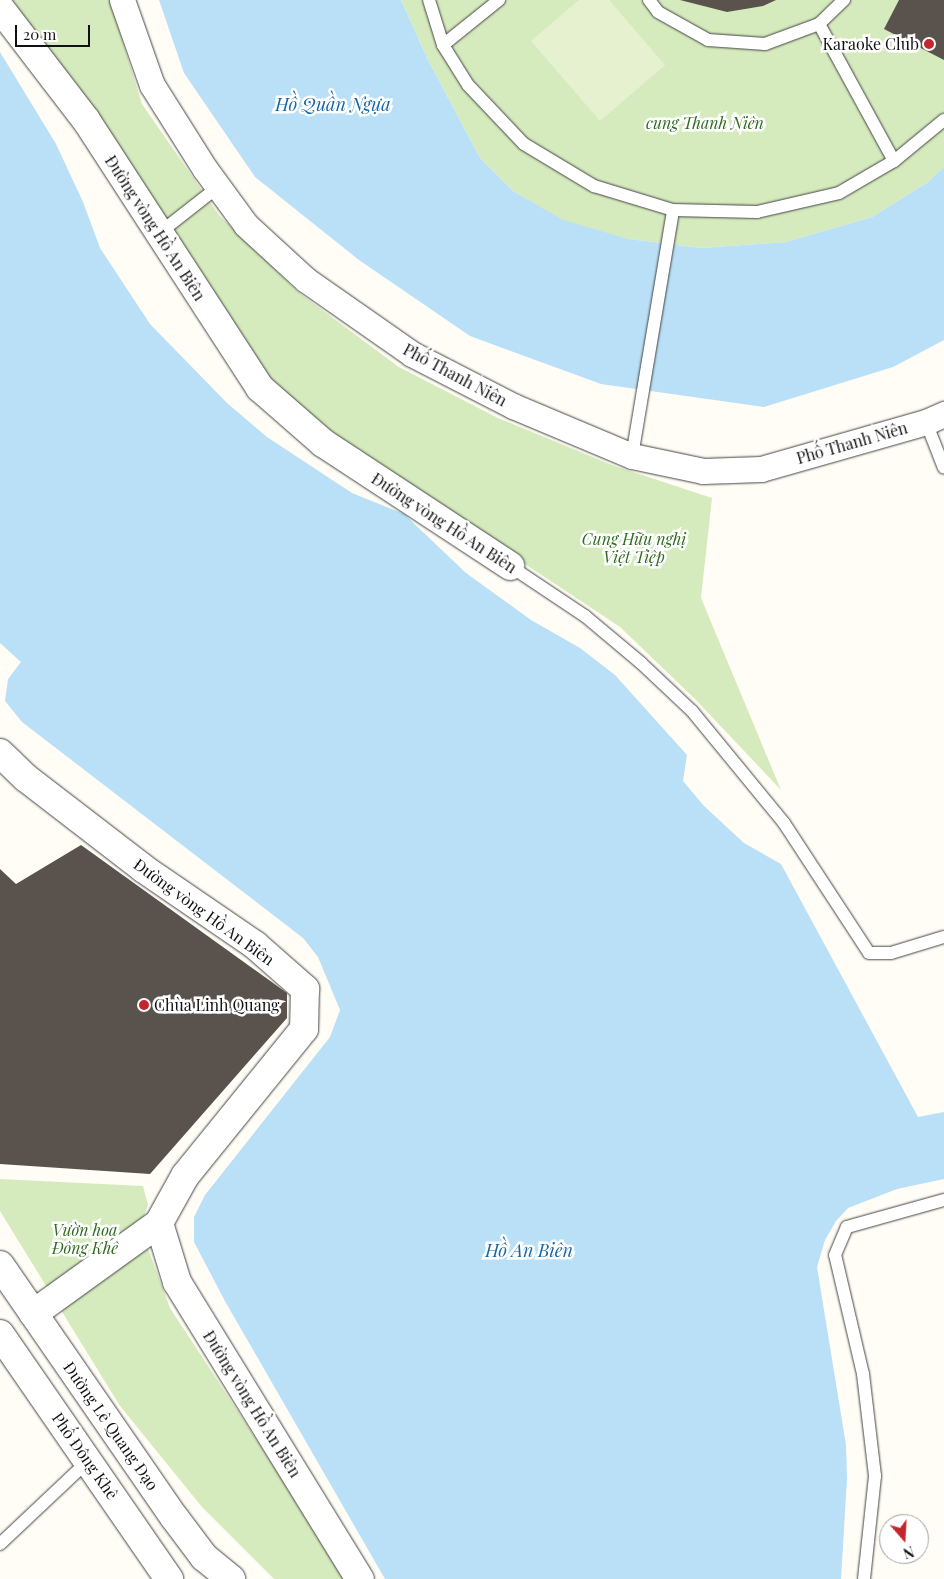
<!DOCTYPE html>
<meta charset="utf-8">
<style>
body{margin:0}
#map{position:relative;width:944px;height:1579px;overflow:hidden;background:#fffdf5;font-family:"Playfair Display",serif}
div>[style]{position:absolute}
.green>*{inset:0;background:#d5ebbd}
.pitch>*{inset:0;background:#e6f2cf}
.water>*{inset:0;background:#b9e0f7}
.building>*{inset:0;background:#5a524d}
.roads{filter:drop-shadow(0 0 1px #444) drop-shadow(0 0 1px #444)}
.service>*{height:12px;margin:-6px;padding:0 6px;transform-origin:6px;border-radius:6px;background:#fff}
.minor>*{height:25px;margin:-12.5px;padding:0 12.5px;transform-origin:12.5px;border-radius:12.5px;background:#fff}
.tertiary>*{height:28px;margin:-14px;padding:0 14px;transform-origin:14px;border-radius:14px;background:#fff}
.dots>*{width:14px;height:14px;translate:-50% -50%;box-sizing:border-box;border:2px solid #fff;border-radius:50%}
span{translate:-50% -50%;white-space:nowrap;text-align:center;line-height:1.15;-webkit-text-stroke:5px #fff;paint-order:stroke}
.poi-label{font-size:16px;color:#111}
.right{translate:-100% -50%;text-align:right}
.left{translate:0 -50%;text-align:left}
.park-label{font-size:16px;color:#2f6b1f;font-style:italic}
.street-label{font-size:16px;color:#111}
.water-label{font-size:18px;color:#1768a6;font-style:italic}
.north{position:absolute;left:879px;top:1514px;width:50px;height:50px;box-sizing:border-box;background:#fff;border:1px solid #a0a0a0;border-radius:50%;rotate:161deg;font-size:14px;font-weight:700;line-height:20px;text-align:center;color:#111}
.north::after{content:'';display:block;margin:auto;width:18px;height:22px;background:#c4262e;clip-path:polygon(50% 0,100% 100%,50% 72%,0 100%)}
.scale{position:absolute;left:15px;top:25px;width:75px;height:22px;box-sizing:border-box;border:2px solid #111;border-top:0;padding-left:6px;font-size:15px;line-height:18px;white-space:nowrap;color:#111;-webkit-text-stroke:4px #fff;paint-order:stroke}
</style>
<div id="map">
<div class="green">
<div style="clip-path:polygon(12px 0,110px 0,142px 104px,219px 215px,298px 292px,399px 367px,498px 418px,612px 465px,712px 498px,701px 598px,781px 790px,695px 699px,620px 627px,260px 388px,90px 113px)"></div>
<div style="clip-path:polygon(401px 0,944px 0,944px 167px,928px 182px,872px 217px,786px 242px,701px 248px,629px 239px,563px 221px,513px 191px,480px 158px,428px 60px)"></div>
<div style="clip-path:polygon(0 1179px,143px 1186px,148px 1205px,140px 1227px,170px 1308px,348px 1579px,274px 1579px,202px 1507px,120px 1406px,0 1211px)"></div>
</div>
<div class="pitch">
<div style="clip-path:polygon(579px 0,609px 0,665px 65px,600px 121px,531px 41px)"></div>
</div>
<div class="water">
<div style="clip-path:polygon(159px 0,401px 0,428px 60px,480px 158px,513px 191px,563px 220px,629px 239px,701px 248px,786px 242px,872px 217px,928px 182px,944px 167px,944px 340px,893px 367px,764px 407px,601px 384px,470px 336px,359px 260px,255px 177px,184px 73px)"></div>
<div style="clip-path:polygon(0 52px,56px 144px,83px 202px,100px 248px,150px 324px,227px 403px,267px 437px,352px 493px,404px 514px,466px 573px,531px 620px,580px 648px,615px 675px,687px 755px,683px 781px,704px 806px,744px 843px,781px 864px,918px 1117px,944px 1112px,944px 1179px,897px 1189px,848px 1208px,836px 1221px,825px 1240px,817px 1267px,846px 1445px,847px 1479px,841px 1579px,385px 1579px,226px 1303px,194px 1242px,194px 1217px,205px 1195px,330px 1037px,340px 1010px,318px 957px,303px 938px,22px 722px,5px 701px,8px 679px,21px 662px,0 643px)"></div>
</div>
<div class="building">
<div style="clip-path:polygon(680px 0,776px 0,763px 6px,727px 12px)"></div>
<div style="clip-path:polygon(899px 0,944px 0,944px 60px,884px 29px)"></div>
<div style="clip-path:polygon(81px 845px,287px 993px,287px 1018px,150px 1174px,0 1164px,0 869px,16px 884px)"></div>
</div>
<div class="roads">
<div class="service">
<div style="left:429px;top:0;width:47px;rotate:72.7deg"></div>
<div style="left:443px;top:45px;width:47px;rotate:58deg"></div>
<div style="left:468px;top:85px;width:81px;rotate:46.5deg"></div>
<div style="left:524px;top:144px;width:82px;rotate:31deg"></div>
<div style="left:594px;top:186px;width:83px;rotate:16.9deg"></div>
<div style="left:673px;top:210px;width:84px;rotate:1.4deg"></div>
<div style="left:757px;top:212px;width:84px;rotate:-13deg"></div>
<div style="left:839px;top:193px;width:64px;rotate:-30.2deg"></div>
<div style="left:894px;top:161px;width:65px;rotate:-39.4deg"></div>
<div style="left:649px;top:0;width:15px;rotate:53deg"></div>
<div style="left:658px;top:12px;width:57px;rotate:29.2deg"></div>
<div style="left:708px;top:40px;width:57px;rotate:4deg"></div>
<div style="left:765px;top:44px;width:58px;rotate:-20.3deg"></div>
<div style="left:819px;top:24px;width:35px;rotate:-44deg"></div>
<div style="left:819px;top:24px;width:156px;rotate:61.3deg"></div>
<div style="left:443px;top:45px;width:72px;rotate:-38.8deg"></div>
<div style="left:158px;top:234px;width:76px;rotate:-38.1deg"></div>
<div style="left:926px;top:422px;width:49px;rotate:68.6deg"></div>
<div style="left:632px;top:456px;width:249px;rotate:-80.5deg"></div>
<div style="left:510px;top:566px;width:90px;rotate:33.7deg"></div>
<div style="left:585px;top:616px;width:73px;rotate:40deg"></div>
<div style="left:641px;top:663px;width:70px;rotate:43.3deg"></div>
<div style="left:692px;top:711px;width:145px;rotate:50.6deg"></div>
<div style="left:784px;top:823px;width:155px;rotate:56.8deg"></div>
<div style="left:869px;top:953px;width:22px"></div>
<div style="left:891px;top:953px;width:55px;rotate:-16.8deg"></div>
<div style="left:0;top:1544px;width:121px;rotate:-43.3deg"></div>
<div style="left:864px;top:1579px;width:104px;rotate:-83.9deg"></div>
<div style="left:875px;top:1476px;width:103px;rotate:-96.7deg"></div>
<div style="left:863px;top:1374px;width:122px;rotate:-103.2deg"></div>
<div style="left:835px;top:1255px;width:30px;rotate:-67deg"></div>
<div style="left:847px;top:1227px;width:101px;rotate:-15.6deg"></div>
</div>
<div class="minor">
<div style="left:122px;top:0;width:90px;rotate:70.6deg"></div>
<div style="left:152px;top:85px;width:99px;rotate:57.8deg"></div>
<div style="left:205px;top:169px;width:69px;rotate:53.8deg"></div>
<div style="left:246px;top:225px;width:81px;rotate:42.5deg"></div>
<div style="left:306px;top:280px;width:129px;rotate:34.9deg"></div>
<div style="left:412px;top:354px;width:114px;rotate:27.2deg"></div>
<div style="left:513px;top:406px;width:129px;rotate:22.8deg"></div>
<div style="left:632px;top:456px;width:73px;rotate:11.9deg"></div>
<div style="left:703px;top:471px;width:58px;rotate:-2deg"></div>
<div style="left:761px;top:469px;width:172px;rotate:-15.9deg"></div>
<div style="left:926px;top:422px;width:20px;rotate:-24deg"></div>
</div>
<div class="tertiary">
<div style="left:0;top:8px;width:141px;rotate:52.5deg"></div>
<div style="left:86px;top:120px;width:320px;rotate:57deg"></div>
<div style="left:260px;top:388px;width:84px;rotate:41.1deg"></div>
<div style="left:323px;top:443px;width:224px;rotate:33.3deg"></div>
<div style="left:0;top:753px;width:36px;rotate:44deg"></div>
<div style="left:26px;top:778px;width:149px;rotate:37.6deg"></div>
<div style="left:144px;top:869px;width:135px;rotate:34.4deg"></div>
<div style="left:255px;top:945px;width:67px;rotate:41.3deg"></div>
<div style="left:305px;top:989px;width:40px;rotate:91.4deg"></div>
<div style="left:304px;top:1029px;width:189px;rotate:129deg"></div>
<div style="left:185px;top:1176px;width:54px;rotate:119deg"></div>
<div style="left:159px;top:1223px;width:155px;rotate:144.2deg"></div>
<div style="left:159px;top:1223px;width:62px;rotate:73deg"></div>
<div style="left:177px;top:1282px;width:349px;rotate:58.4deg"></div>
<div style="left:0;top:1265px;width:306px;rotate:55.4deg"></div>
<div style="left:174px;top:1517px;width:50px;rotate:53.1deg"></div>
<div style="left:204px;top:1557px;width:35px;rotate:39deg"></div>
<div style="left:0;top:1334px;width:298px;rotate:55.4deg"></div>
</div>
</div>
<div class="dots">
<div style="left:929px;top:44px;background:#c4262e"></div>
<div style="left:144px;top:1005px;background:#c4262e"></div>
</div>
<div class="poi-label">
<span class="right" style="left:919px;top:44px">Karaoke Club</span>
<span class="left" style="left:154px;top:1005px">Chùa Linh Quang</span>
</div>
<div class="park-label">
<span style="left:705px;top:123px">cung Thanh Niên</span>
<span style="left:634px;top:548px">Cung Hữu nghị<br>Việt Tiệp</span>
<span style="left:85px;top:1239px">Vườn hoa<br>Đông Khê</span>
</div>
<div class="street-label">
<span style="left:155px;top:228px;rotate:57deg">Đường vòng Hồ An Biên</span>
<span style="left:455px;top:375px;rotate:28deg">Phố Thanh Niên</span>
<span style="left:852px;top:443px;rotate:-16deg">Phố Thanh Niên</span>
<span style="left:444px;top:523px;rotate:33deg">Đường vòng Hồ An Biên</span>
<span style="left:204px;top:912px;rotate:36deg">Đường vòng Hồ An Biên</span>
<span style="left:252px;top:1404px;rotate:58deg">Đường vòng Hồ An Biên</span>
<span style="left:111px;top:1426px;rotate:55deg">Đường Lê Quang Đạo</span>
<span style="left:85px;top:1456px;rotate:55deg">Phố Đông Khê</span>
</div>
<div class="water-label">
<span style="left:333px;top:104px">Hồ Quần Ngựa</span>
<span style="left:529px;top:1250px">Hồ An Biên</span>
</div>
<div class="north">N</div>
<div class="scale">20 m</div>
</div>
